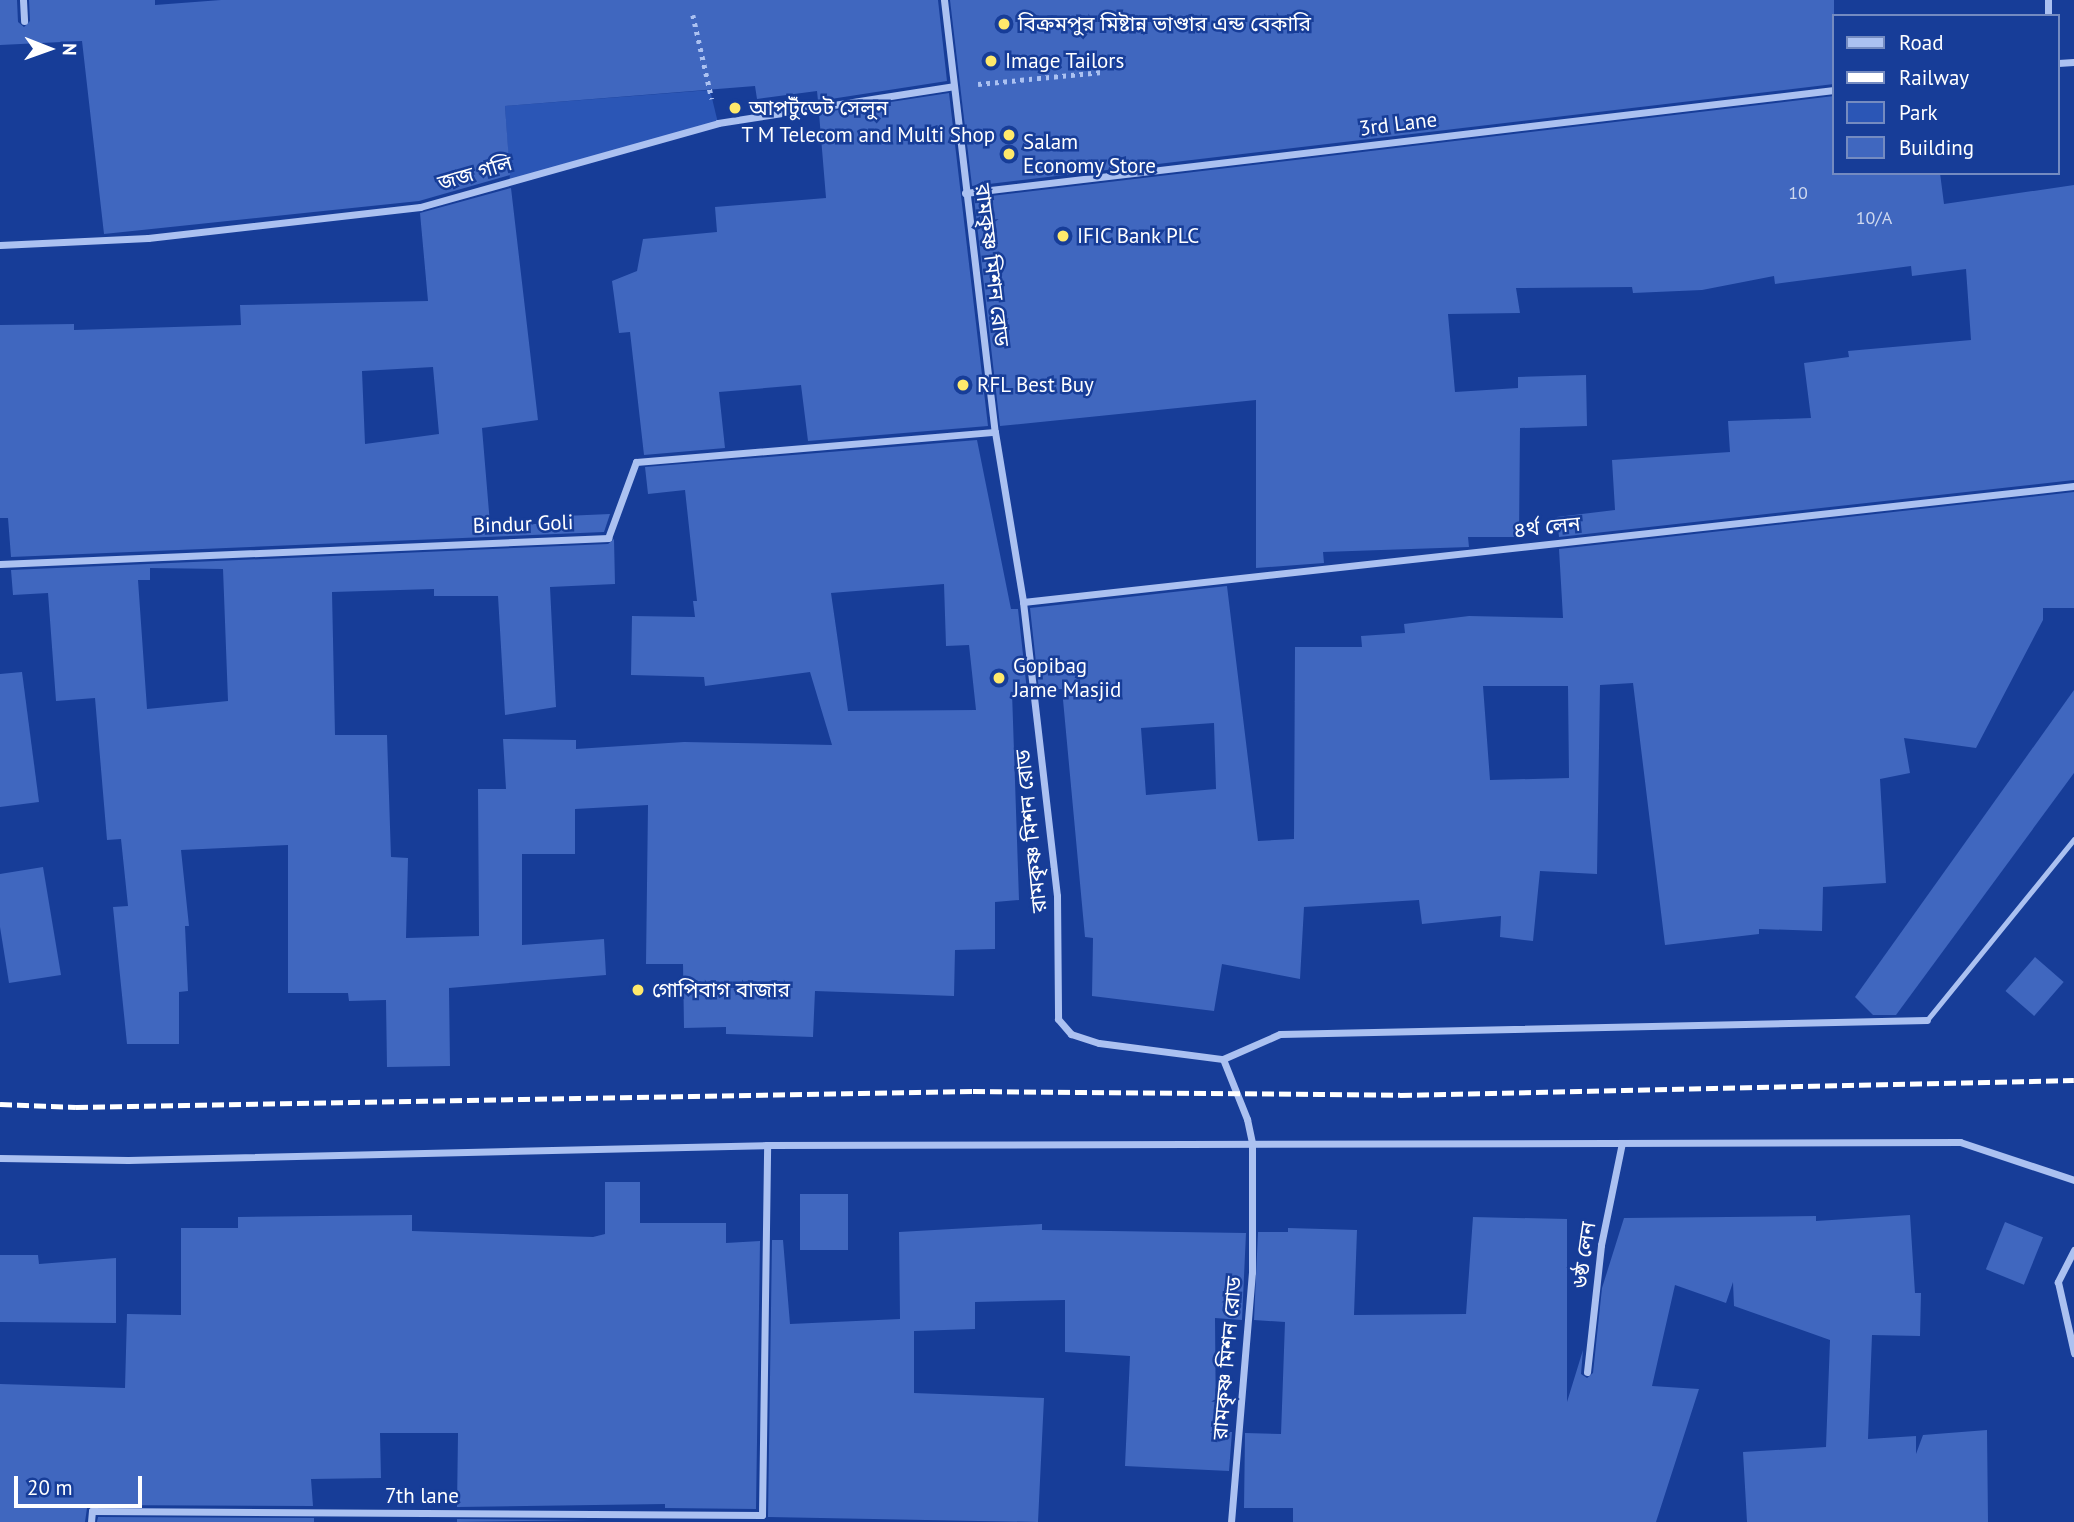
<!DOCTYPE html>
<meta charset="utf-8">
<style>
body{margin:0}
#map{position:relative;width:2074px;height:1522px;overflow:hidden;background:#173d98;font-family:"PT Sans","Noto Sans Bengali",sans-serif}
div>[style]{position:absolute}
.green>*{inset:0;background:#2b56b6}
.building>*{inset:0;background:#4067bf;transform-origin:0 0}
.path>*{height:4.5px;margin-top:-2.25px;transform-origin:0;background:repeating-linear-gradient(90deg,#abc1f1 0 3.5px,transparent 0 8.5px)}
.service>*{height:5px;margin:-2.5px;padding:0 2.5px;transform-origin:2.5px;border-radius:2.5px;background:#abc1f1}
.minor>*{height:7px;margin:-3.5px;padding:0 3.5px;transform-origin:3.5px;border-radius:3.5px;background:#abc1f1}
.rail>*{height:5px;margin-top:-2.5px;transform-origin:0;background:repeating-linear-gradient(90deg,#fff 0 12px,transparent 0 17px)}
.dots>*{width:19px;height:19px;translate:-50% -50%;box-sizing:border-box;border:4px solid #173d98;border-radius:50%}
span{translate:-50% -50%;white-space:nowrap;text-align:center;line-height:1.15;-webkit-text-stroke:5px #173d98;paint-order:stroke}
.number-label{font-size:18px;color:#cfd9ef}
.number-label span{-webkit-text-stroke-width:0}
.poi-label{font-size:21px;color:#fff}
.left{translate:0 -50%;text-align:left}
.right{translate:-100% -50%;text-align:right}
.street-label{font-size:21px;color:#fff}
.legend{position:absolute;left:1832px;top:14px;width:228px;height:161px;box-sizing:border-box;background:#173d98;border:2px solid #748bc1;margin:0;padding:9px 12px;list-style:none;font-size:21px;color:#fff}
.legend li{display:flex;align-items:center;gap:14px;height:35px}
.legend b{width:35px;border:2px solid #748bc1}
.north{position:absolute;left:14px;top:14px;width:70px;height:70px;-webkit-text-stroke:5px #173d98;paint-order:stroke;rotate:91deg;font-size:19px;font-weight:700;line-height:28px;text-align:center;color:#fff}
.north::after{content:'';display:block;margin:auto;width:24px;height:32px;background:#fff;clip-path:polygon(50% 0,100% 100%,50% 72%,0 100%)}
.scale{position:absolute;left:14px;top:1476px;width:128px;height:32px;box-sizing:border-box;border:4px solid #fff;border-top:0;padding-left:9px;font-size:21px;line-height:24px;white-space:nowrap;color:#fff;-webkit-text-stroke:5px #173d98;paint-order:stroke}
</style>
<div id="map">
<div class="green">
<div style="clip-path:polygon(710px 90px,718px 123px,510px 181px,505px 106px)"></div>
</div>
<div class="building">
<div style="clip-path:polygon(0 0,17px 0,18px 22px,24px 27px,30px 21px,29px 0,155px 0,155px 5px,221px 0,938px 0,947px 81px,818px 101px,817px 91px,757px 99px,755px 86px,505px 106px,510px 175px,419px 201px,104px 234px,82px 41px,0 45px)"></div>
<div style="clip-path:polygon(950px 0,1834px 0,1834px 84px,972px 186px)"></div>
<div style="clip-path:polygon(949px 93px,988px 426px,808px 441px,801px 385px,719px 392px,725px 448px,644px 455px,630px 332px,619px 333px,612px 281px,637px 271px,643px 239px,717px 232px,715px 207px,826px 198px,819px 113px)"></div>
<div style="clip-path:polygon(1834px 96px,1834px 173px,1940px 173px,1944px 204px,2074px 185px,2074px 480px,1559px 537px,1557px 517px,1615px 510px,1612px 460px,1730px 452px,1728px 421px,1811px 418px,1804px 363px,1849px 357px,1848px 351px,1971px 340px,1966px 269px,1912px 276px,1911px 266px,1775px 284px,1774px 276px,1702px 290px,1633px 293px,1632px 287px,1516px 288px,1520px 313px,1448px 314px,1455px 392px,1518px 388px,1518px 377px,1586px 375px,1587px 426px,1520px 428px,1519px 537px,1468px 537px,1469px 547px,1323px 552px,1324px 563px,1256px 568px,1256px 400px,1000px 426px,974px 198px)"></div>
<div style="clip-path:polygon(evenodd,511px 188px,538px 420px,482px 428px,490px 524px,564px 524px,564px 516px,610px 514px,604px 532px,11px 557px,8px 518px,0 518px,0 325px,74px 324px,74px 330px,241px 325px,240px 305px,428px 301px,420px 213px,511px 188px,433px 367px,439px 434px,365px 444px,362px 371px,433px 367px)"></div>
<div style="clip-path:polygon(evenodd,977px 440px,1011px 609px,1018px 609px,1027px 691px,1012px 692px,1019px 900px,995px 902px,995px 949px,955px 950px,954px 996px,815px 991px,813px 1037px,726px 1034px,726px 1027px,684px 1028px,683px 964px,646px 964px,648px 805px,575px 809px,575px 854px,522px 854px,522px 945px,604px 939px,606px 975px,449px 988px,450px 1066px,387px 1067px,386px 1000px,349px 1001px,348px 993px,288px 993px,288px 845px,181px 850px,189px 926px,185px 926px,188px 991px,179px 992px,179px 1044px,127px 1044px,113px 907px,128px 906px,121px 839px,107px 840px,95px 698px,56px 701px,48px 593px,13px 595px,11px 570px,608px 544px,614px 539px,615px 584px,550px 587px,556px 707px,505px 715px,498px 596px,434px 596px,434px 589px,332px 592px,335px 735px,387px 735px,391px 857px,408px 858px,406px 938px,479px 936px,478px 789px,506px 789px,503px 739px,576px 740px,576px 749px,684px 742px,832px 745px,810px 672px,705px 686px,704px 677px,631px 675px,632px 616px,695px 617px,693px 601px,697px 601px,685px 490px,648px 494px,645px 467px,977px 440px,150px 568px,223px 569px,228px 701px,147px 709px,138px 580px,150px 580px,150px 568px,977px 440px,944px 584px,946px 646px,969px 645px,976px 710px,848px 711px,831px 593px,944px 584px)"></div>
<div style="clip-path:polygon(evenodd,2074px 492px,2074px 608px,2043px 608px,2043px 620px,1976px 748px,1904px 738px,1910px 773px,1880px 779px,1886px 883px,1823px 887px,1822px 931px,1759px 929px,1759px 934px,1665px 945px,1633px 683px,1600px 685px,1597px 874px,1540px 871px,1533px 941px,1500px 937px,1501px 916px,1422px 924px,1419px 900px,1304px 907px,1300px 979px,1222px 964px,1214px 1011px,1092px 996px,1093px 938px,1085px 937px,1062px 689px,1039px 690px,1030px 608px,1227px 586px,1258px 841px,1294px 839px,1295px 647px,1362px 647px,1361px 636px,1405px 633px,1404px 624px,1469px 616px,1563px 618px,1559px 549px,2074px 492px,1483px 686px,1568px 686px,1569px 778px,1490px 780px,1483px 686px,2074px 492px,1214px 723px,1216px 789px,1146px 795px,1141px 728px,1214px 723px)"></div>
<div style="clip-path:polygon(22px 672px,39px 802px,0 807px,0 674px)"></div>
<div style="clip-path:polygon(2074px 690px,2074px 773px,1896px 1015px,1873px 1015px,1855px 997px)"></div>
<div style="clip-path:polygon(43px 867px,61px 975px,9px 983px,0 927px,0 874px)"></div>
<div style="left:2035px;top:957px;width:38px;height:45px;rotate:41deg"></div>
<div style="clip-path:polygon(605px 1182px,640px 1182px,640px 1223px,726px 1223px,726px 1243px,760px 1241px,756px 1509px,665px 1508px,665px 1504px,457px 1507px,458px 1433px,380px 1433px,381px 1478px,311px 1479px,313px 1506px,92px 1505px,87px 1508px,85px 1522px,0 1522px,0 1384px,125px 1388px,127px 1314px,181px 1315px,181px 1228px,238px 1228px,238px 1217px,412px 1215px,412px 1231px,593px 1237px,605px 1234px)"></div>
<div style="left:800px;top:1194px;width:48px;height:56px"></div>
<div style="clip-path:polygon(1910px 1215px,1915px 1293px,1921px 1293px,1920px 1336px,1872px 1335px,1868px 1439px,1916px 1436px,1916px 1454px,1923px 1435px,1987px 1430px,1988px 1522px,1747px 1522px,1743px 1452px,1826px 1447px,1830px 1340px,1734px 1306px,1733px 1282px,1726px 1303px,1675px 1285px,1652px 1386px,1699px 1389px,1656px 1522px,1293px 1522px,1293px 1508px,1244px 1508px,1245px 1433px,1281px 1434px,1285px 1322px,1254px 1320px,1258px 1232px,1288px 1232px,1288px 1228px,1357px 1230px,1354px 1315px,1466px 1314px,1473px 1217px,1567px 1219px,1567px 1402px,1583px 1350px,1581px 1374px,1587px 1378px,1593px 1373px,1602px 1288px,1624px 1218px,1816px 1216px,1816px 1221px)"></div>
<div style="left:2005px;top:1222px;width:41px;height:51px;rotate:22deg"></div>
<div style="clip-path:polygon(1042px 1224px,1042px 1230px,1246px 1233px,1242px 1320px,1215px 1318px,1216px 1432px,1232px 1432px,1229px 1471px,1125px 1466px,1130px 1356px,1065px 1352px,1065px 1300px,975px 1302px,975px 1329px,914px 1331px,914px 1393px,1044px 1398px,1038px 1522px,768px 1517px,772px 1240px,783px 1240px,790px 1324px,900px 1319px,899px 1232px)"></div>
<div style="clip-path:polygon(0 1255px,38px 1255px,39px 1264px,116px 1258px,116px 1323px,0 1322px)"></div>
<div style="clip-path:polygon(98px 1517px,314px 1518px,314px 1522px,97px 1522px)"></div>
<div style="clip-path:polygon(457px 1519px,590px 1520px,457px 1522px)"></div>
</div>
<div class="path">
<div style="left:693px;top:15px;width:86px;rotate:77.3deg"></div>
<div style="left:978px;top:84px;width:125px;rotate:-5.5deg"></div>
</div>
<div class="service">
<div style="left:1927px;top:1020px;width:233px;rotate:-50.9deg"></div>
</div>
<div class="minor">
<div style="left:23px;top:0;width:21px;rotate:87deg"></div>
<div style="left:944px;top:0;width:435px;rotate:83.3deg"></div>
<div style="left:995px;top:432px;width:172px;rotate:80.6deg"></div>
<div style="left:1023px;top:602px;width:296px;rotate:83.4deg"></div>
<div style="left:1057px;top:896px;width:123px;rotate:89.5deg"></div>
<div style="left:1058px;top:1019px;width:20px;rotate:49deg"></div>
<div style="left:1071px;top:1034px;width:29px;rotate:18deg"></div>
<div style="left:1099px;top:1043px;width:125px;rotate:7.4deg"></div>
<div style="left:1223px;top:1059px;width:65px;rotate:68.2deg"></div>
<div style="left:1247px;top:1119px;width:25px;rotate:78deg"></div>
<div style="left:1252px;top:1143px;width:129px;rotate:90deg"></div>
<div style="left:1252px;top:1272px;width:251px;rotate:94.8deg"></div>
<div style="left:2048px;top:0;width:16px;rotate:90deg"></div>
<div style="left:2058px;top:63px;width:16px;rotate:-4deg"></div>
<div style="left:965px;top:193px;width:875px;rotate:-6.76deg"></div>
<div style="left:0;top:245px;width:148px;rotate:-2.7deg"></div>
<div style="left:148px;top:238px;width:274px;rotate:-6.5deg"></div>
<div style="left:420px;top:207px;width:310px;rotate:-15.7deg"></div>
<div style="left:718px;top:123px;width:238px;rotate:-8.9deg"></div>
<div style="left:0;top:564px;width:609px;rotate:-2.45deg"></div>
<div style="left:608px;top:538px;width:81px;rotate:-69.8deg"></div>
<div style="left:636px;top:462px;width:360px;rotate:-4.8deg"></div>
<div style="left:1023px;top:602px;width:1057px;rotate:-6.3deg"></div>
<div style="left:1223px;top:1059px;width:62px;rotate:-23.7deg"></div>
<div style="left:1280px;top:1034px;width:647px;rotate:-1.24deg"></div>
<div style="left:0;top:1158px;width:128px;rotate:0.9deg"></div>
<div style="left:128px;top:1160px;width:639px;rotate:-1.34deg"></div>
<div style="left:767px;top:1145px;width:1193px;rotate:-0.14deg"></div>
<div style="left:1960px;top:1142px;width:120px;rotate:18.4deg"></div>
<div style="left:2074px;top:1250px;width:36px;rotate:117deg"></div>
<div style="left:2058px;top:1282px;width:73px;rotate:77.3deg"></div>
<div style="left:1587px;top:1372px;width:128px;rotate:-83.7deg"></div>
<div style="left:1601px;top:1245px;width:104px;rotate:-78.4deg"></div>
<div style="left:91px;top:1522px;width:11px;rotate:-85deg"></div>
<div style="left:92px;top:1511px;width:670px;rotate:0.34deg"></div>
<div style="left:762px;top:1515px;width:370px;rotate:-89.2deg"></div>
</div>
<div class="rail">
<div style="left:0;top:1104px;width:76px;rotate:2.3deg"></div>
<div style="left:76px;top:1107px;width:897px;rotate:-1.02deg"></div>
<div style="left:973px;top:1091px;width:427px;rotate:0.5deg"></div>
<div style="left:1400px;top:1095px;width:674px;rotate:-1.27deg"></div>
</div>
<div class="dots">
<div style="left:1004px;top:24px;background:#ffe96b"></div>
<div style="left:991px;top:61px;background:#ffe96b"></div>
<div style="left:735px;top:108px;background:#ffe96b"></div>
<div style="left:1009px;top:135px;background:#ffe96b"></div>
<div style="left:1009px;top:154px;background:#ffe96b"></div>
<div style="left:1063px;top:236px;background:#ffe96b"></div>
<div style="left:963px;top:385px;background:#ffe96b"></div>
<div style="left:999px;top:678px;background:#ffe96b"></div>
<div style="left:638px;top:990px;background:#ffe96b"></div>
</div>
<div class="number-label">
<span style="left:1798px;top:193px">10</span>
<span style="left:1874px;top:218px">10/A</span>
</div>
<div class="poi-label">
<span class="left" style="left:1018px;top:24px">বিক্রমপুর মিষ্টান্ন ভাণ্ডার এন্ড বেকারি</span>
<span class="left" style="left:1005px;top:61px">Image Tailors</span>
<span class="left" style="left:749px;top:108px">আপটুঁডেট সেলুন</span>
<span class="right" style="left:995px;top:135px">T M Telecom and Multi Shop</span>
<span class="left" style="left:1023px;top:154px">Salam<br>Economy Store</span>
<span class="left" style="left:1077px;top:236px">IFIC Bank PLC</span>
<span class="left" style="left:977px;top:385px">RFL Best Buy</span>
<span class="left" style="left:1013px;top:678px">Gopibag<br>Jame Masjid</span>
<span class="left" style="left:652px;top:990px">গোপিবাগ বাজার</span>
</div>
<div class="street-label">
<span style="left:1398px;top:124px;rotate:-7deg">3rd Lane</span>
<span style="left:475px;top:173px;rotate:-16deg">জজ গলি</span>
<span style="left:992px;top:265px;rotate:83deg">রামকৃষ্ণ মিশন রোড</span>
<span style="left:523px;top:524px;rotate:-2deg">Bindur Goli</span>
<span style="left:1547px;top:527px;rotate:-6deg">৪র্থ লেন</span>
<span style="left:1031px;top:831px;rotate:-96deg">রামকৃষ্ণ মিশন রোড</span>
<span style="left:1584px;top:1255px;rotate:-82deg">৬ষ্ঠ লেন</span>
<span style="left:1227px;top:1358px;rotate:-85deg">রামকৃষ্ণ মিশন রোড</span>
<span style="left:422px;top:1496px">7th lane</span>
</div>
<ul class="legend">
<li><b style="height:9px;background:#abc1f1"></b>Road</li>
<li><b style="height:9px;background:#fff"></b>Railway</li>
<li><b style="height:19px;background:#2b56b6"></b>Park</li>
<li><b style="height:19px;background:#4067bf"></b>Building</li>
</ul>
<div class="north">N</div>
<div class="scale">20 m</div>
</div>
